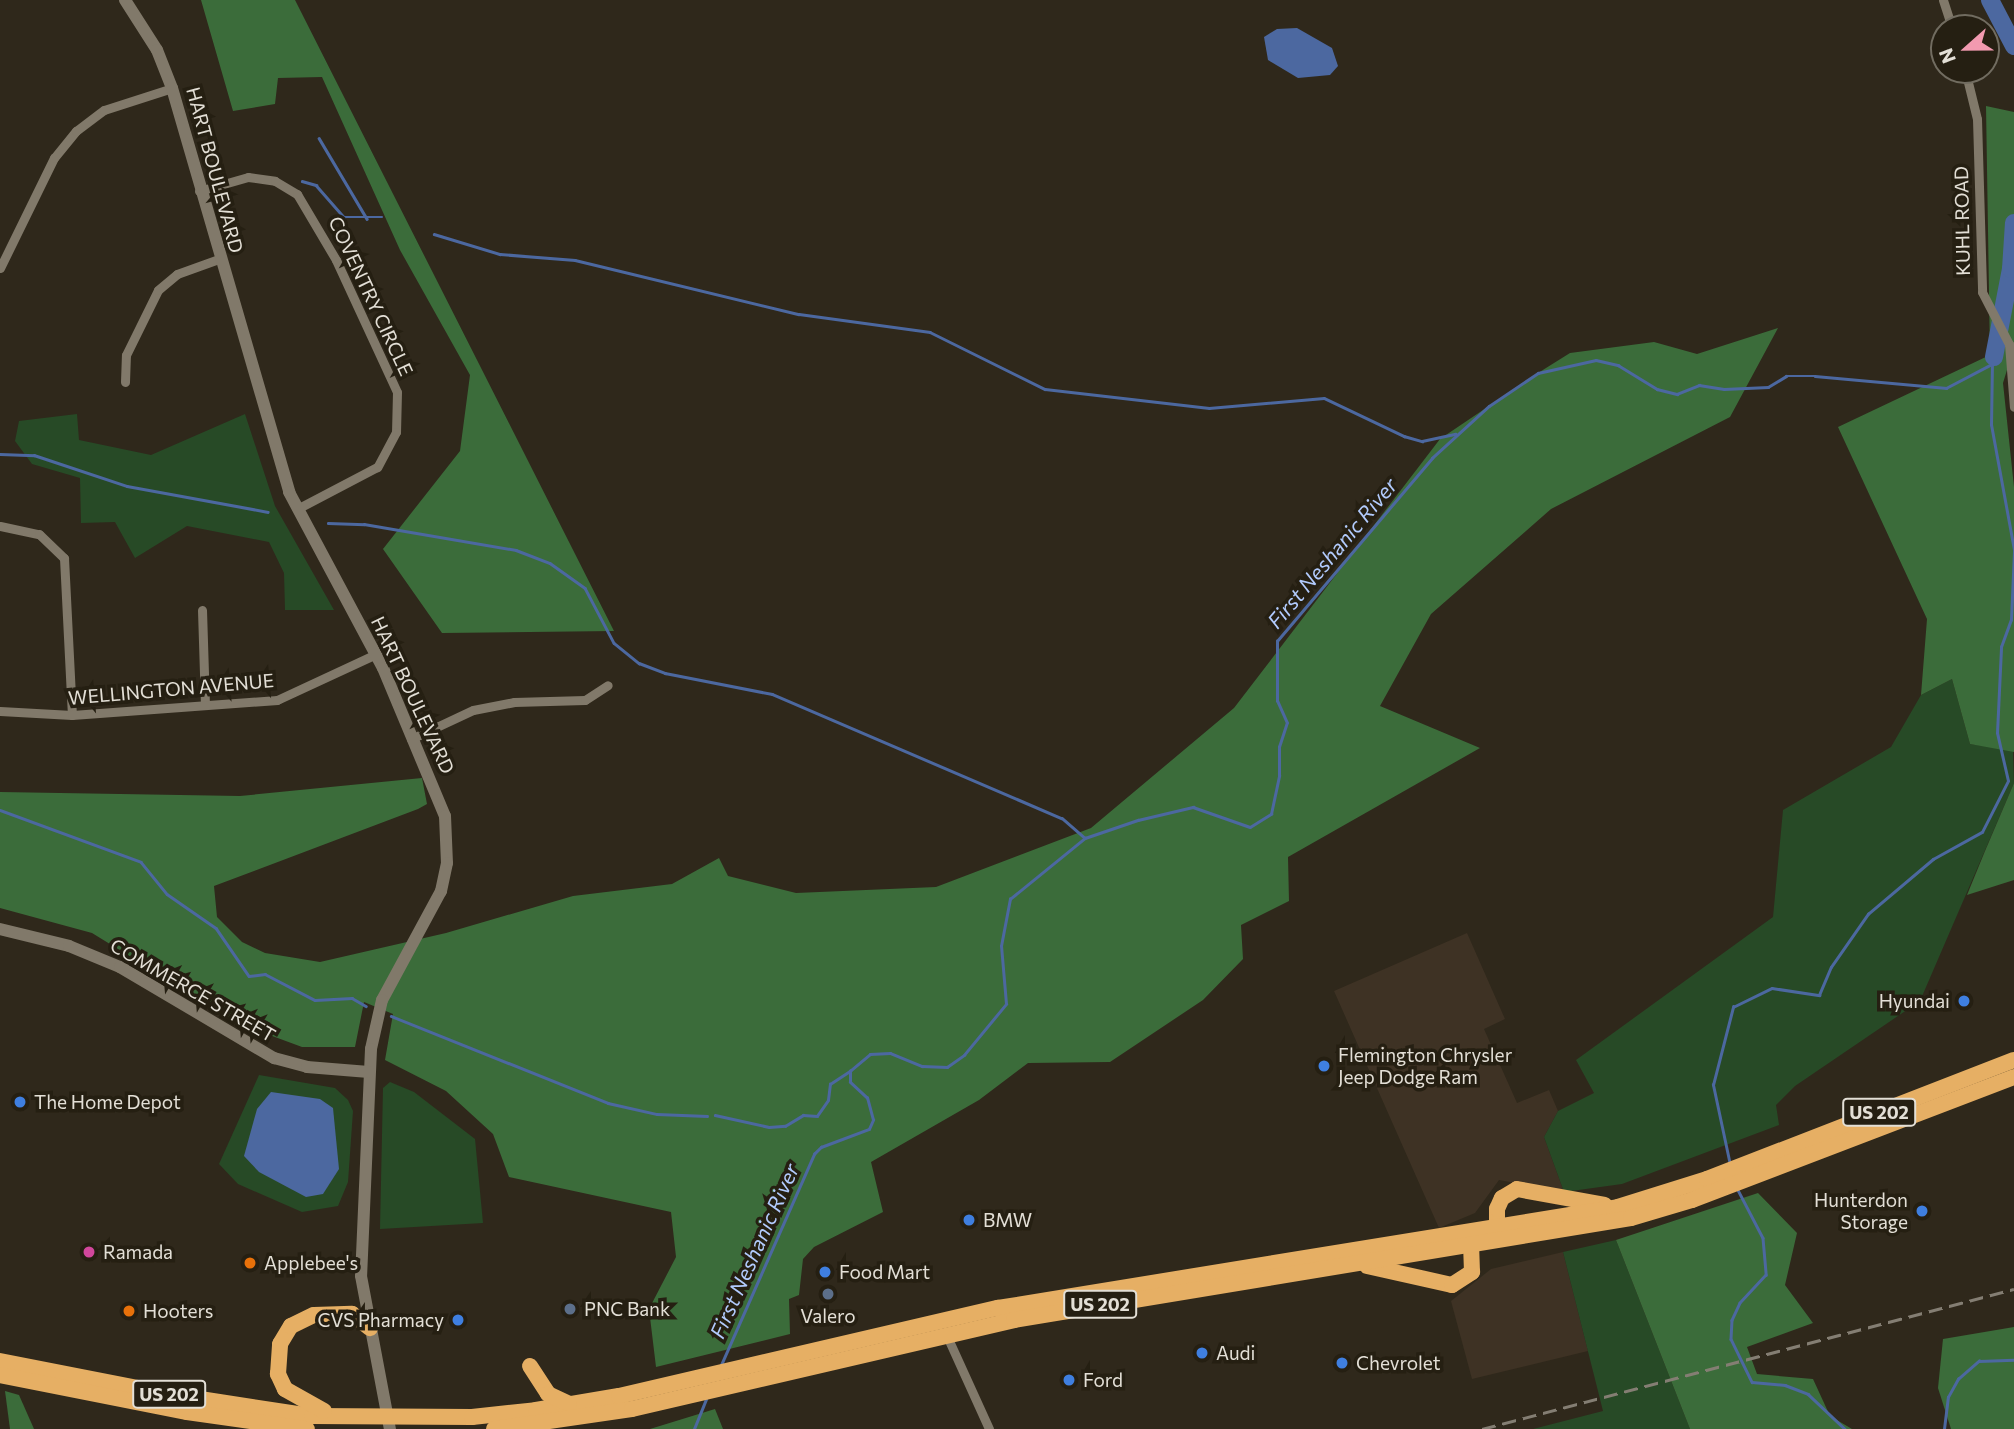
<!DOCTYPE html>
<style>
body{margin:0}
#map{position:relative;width:2014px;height:1429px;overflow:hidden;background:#2f281b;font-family:Commissioner,sans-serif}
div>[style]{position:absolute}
.industrial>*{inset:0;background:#3e3224}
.green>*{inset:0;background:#274a26}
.forest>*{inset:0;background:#3b6c3a}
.water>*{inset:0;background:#4c68a0}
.stream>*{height:2.5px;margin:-1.25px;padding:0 1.25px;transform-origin:1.25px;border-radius:1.25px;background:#4c68a0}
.river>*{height:18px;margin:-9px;padding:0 9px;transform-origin:9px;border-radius:9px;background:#4c68a0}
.street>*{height:9px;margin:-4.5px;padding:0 4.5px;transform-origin:4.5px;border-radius:4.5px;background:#81796a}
.secondary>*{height:12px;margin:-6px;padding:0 6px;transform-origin:6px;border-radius:6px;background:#81796a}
.highway>*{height:16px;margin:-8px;padding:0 8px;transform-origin:8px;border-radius:8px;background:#e6af64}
.rail>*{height:2.5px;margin-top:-1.25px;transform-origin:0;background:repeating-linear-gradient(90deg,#847e73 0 14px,transparent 0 21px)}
.dots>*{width:19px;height:19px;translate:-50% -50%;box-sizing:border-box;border:4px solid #251f12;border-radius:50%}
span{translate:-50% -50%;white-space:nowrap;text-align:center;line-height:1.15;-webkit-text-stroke:7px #251f12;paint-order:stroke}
.shield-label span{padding:2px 5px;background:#251f12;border:2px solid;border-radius:5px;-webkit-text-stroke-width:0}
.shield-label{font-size:18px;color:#e3dfd6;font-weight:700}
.street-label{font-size:19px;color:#e3dfd6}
.poi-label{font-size:19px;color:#e3dfd6}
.right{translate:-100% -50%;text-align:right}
.left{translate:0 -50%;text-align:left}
.water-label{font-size:21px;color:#b2cbfd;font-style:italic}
.north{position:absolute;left:1930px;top:14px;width:70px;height:70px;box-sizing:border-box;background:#251f12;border:2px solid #716c60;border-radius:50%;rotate:249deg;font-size:19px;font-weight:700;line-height:28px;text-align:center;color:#e3dfd6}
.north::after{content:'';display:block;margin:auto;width:24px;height:32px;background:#f29ab0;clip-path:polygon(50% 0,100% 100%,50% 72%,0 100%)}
</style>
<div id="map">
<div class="industrial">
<div style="clip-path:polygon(1467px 933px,1505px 1019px,1484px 1029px,1517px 1103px,1549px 1090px,1558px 1111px,1544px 1137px,1564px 1192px,1499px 1180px,1475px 1213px,1439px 1228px,1334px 991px)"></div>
<div style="clip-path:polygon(1563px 1252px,1588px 1351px,1472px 1379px,1451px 1301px,1491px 1269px)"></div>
</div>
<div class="green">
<div style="clip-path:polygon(77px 414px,79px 440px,151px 455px,245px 414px,275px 506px,334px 610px,285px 610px,284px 573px,269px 542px,187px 526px,135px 558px,115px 522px,81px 523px,80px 478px,32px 464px,15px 441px,19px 421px)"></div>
<div style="clip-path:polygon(1952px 679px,1970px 744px,2013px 750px,2014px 783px,1920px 1001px,1795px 1086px,1776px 1105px,1779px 1125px,1622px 1184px,1564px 1192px,1544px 1137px,1558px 1111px,1594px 1093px,1576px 1060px,1773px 917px,1783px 810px,1891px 747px,1921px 695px)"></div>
<div style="clip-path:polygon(259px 1075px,335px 1088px,348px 1100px,353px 1111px,348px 1182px,338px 1206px,302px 1212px,238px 1184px,219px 1164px)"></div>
<div style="clip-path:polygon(390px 1082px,414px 1092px,475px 1139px,483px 1223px,380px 1229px,383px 1088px)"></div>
<div style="clip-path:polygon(1616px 1240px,1690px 1429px,1533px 1429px,1603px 1411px,1563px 1252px)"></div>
</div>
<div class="forest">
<div style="clip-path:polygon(201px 0,295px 0,614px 631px,442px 633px,383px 549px,460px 451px,470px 375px,400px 250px,322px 77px,278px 78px,275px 104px,233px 111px)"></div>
<div style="clip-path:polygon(1986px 106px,2014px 112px,2014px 347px,2003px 383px,2014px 487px,2014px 752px,1970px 744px,1952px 679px,1921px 695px,1927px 619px,1838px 427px,1990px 355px)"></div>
<div style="clip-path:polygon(1778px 328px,1730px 417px,1551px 509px,1431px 614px,1380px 706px,1480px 748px,1288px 857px,1289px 901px,1241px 925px,1243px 959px,1203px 1000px,1110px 1062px,1028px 1063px,979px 1100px,871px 1162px,883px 1212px,814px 1247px,803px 1259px,799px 1295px,789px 1299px,790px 1334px,656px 1367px,649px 1309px,676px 1257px,671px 1212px,509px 1177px,493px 1134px,446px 1091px,385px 1060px,393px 1014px,364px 1002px,355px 1047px,302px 1047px,240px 1024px,92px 933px,0 908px,0 792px,240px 796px,422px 778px,427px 804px,418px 809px,214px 886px,217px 917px,242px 942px,265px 953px,320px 962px,446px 933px,573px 896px,672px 884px,719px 858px,728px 876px,796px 893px,936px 887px,1091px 828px,1234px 708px,1440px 439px,1538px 373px,1570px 353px,1654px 342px,1697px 354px)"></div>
<div style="clip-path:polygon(2014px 783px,2014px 880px,1967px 895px,1985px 851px)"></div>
<div style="clip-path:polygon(1758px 1193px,1797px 1233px,1785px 1285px,1813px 1323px,1747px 1347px,1757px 1374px,1813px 1379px,1830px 1416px,1852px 1429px,1690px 1429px,1616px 1240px)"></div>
<div style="clip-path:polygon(2014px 1327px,2014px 1429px,1951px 1429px,1938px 1388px,1943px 1339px)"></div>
<div style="clip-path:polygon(5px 1391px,19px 1395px,34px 1429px,10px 1429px)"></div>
<div style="clip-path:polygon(715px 1409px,723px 1429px,650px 1429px)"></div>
</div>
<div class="water">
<div style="clip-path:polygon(1297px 28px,1332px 48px,1338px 66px,1330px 75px,1298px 78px,1268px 60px,1264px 37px,1277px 29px)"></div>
<div style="clip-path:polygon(271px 1092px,320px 1099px,333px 1108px,339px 1169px,323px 1194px,306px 1197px,259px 1172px,244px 1156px,257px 1109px)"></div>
</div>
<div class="stream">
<div style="left:319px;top:138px;width:94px;rotate:59.3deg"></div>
<div style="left:302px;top:181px;width:15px;rotate:16deg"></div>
<div style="left:316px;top:185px;width:43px;rotate:48.8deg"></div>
<div style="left:344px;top:217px;width:38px"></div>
<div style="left:434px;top:234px;width:69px;rotate:16.9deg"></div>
<div style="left:500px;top:254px;width:75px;rotate:4.6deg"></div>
<div style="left:575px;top:260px;width:230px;rotate:13.6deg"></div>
<div style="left:799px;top:314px;width:132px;rotate:7.8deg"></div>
<div style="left:930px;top:332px;width:128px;rotate:26.4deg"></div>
<div style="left:1045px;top:389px;width:165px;rotate:6.6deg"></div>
<div style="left:1209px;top:408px;width:115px;rotate:-5deg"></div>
<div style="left:1324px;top:398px;width:89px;rotate:25.4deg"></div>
<div style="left:1404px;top:436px;width:19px;rotate:16deg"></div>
<div style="left:1422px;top:441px;width:34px;rotate:-12deg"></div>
<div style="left:0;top:454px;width:34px;rotate:2deg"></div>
<div style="left:34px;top:455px;width:98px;rotate:18.4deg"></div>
<div style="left:127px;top:486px;width:143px;rotate:10.4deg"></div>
<div style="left:328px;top:523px;width:36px;rotate:2deg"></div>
<div style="left:364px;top:524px;width:154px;rotate:9.7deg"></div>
<div style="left:516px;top:550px;width:36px;rotate:21deg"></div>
<div style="left:550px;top:563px;width:43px;rotate:35.5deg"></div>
<div style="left:585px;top:588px;width:62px;rotate:62.2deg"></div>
<div style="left:614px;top:643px;width:32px;rotate:39deg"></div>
<div style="left:639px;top:663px;width:28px;rotate:21deg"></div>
<div style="left:665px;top:673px;width:109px;rotate:11.1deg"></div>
<div style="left:772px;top:694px;width:315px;rotate:23.2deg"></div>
<div style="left:1062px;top:818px;width:30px;rotate:41deg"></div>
<div style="left:0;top:810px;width:150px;rotate:20.2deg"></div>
<div style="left:141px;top:862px;width:41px;rotate:50.9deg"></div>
<div style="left:167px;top:894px;width:60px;rotate:34.8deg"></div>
<div style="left:216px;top:928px;width:58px;rotate:55.5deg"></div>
<div style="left:249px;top:976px;width:16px;rotate:-7deg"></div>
<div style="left:265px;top:974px;width:56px;rotate:27.5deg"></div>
<div style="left:315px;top:1000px;width:37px;rotate:-3deg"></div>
<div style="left:352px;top:998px;width:16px;rotate:30deg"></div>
<div style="left:391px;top:1016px;width:234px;rotate:21.8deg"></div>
<div style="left:608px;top:1103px;width:50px;rotate:12.7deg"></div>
<div style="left:657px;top:1114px;width:50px;rotate:2.3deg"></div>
<div style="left:715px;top:1115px;width:55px;rotate:12.5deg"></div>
<div style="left:769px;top:1127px;width:16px;rotate:-4deg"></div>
<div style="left:785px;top:1126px;width:21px;rotate:-31deg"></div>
<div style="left:803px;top:1115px;width:14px;rotate:4deg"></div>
<div style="left:817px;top:1116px;width:19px;rotate:-55deg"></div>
<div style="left:828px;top:1100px;width:16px;rotate:-83deg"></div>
<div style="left:830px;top:1084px;width:24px;rotate:-33deg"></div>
<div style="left:1730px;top:1165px;width:82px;rotate:-102deg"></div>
<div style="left:1713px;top:1085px;width:81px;rotate:-75.6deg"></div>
<div style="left:1733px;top:1007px;width:43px;rotate:-26deg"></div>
<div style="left:1772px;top:988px;width:48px;rotate:8.5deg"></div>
<div style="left:1819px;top:995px;width:30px;rotate:-67deg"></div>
<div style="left:1831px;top:967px;width:65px;rotate:-55.1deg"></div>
<div style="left:1868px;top:914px;width:85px;rotate:-40.2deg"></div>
<div style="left:1933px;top:859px;width:56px;rotate:-28.9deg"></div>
<div style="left:1982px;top:832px;width:57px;rotate:-63deg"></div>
<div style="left:2008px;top:781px;width:49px;rotate:-102.9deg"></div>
<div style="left:1997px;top:733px;width:86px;rotate:-87.3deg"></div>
<div style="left:2001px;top:647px;width:29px;rotate:-70deg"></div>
<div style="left:2011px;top:620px;width:70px;rotate:-87.5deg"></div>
<div style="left:2014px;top:550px;width:127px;rotate:-100.4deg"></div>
<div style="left:1991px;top:425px;width:61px;rotate:-89.1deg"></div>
<div style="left:1737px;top:1188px;width:56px;rotate:62.5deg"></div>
<div style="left:1763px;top:1238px;width:37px;rotate:85deg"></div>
<div style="left:1766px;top:1275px;width:38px;rotate:133deg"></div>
<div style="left:1740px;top:1303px;width:19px;rotate:115deg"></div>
<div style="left:1732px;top:1320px;width:19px;rotate:93deg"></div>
<div style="left:1731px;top:1339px;width:48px;rotate:64deg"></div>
<div style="left:1752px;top:1382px;width:33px;rotate:5deg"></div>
<div style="left:1785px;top:1385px;width:25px;rotate:21deg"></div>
<div style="left:1808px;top:1394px;width:51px;rotate:43.4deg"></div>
<div style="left:721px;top:1365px;width:231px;rotate:-66.2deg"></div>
<div style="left:814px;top:1154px;width:10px;rotate:-45deg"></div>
<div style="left:821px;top:1147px;width:51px;rotate:-20.6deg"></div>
<div style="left:869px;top:1129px;width:10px;rotate:-66deg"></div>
<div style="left:873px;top:1120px;width:23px;rotate:-105deg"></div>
<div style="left:867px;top:1098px;width:23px;rotate:-137deg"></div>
<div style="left:850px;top:1082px;width:11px;rotate:-90deg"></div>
<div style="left:850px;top:1071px;width:26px;rotate:-40deg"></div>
<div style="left:870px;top:1054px;width:20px;rotate:-3deg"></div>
<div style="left:890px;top:1053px;width:35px;rotate:22deg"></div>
<div style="left:922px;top:1066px;width:25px;rotate:2deg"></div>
<div style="left:947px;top:1067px;width:21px;rotate:-35deg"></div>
<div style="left:964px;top:1055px;width:66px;rotate:-50.5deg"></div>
<div style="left:1006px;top:1004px;width:58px;rotate:-94.9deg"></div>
<div style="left:1001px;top:946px;width:48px;rotate:-79.2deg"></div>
<div style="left:1010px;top:899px;width:97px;rotate:-39.1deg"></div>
<div style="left:1085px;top:838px;width:56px;rotate:-18.8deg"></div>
<div style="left:1138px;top:820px;width:57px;rotate:-13.3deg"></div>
<div style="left:1193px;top:807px;width:60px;rotate:19.3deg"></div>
<div style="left:1250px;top:827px;width:25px;rotate:-32deg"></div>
<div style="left:1271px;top:814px;width:39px;rotate:-78deg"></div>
<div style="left:1279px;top:776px;width:29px;rotate:-90deg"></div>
<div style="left:1279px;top:747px;width:25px;rotate:-72deg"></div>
<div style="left:1287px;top:723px;width:24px;rotate:-114deg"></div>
<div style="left:1277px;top:701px;width:60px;rotate:-90deg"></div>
<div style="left:1277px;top:641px;width:240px;rotate:-49.7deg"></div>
<div style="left:1432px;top:458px;width:77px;rotate:-42.4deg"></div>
<div style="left:1489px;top:406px;width:59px;rotate:-34deg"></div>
<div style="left:1538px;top:373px;width:59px;rotate:-12.6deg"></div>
<div style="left:1596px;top:360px;width:23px;rotate:13deg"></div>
<div style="left:1618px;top:365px;width:46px;rotate:31.6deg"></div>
<div style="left:1657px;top:389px;width:21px;rotate:14deg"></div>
<div style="left:1677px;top:394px;width:24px;rotate:-22deg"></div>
<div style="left:1699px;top:385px;width:25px;rotate:9deg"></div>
<div style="left:1724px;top:389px;width:44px;rotate:-2.6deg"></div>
<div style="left:1768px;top:387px;width:21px;rotate:-31deg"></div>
<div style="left:1786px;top:376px;width:29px"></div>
<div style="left:1815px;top:376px;width:132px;rotate:5.2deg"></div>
<div style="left:1946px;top:388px;width:52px;rotate:-27.6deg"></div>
<div style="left:1992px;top:364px;width:7px;rotate:-74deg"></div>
<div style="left:694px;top:1429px;width:35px;rotate:-68deg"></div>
<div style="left:1944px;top:1429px;width:32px;rotate:-83deg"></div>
<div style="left:1948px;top:1397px;width:21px;rotate:-61deg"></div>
<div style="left:1958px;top:1379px;width:28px;rotate:-41deg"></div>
<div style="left:1979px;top:1361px;width:35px;rotate:-2deg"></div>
</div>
<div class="river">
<div style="left:1990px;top:0;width:52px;rotate:62.4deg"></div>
<div style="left:1994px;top:357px;width:90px;rotate:-79.1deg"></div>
<div style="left:2011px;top:269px;width:46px;rotate:-86.3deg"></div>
</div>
<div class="street">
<div style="left:1943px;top:0;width:29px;rotate:72deg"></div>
<div style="left:1965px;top:70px;width:50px;rotate:76.2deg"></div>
<div style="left:1977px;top:119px;width:173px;rotate:88.3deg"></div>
<div style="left:1982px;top:292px;width:59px;rotate:62.6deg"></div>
<div style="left:2009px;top:344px;width:63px;rotate:85.5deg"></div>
<div style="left:199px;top:191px;width:51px;rotate:-15.9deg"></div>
<div style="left:248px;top:177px;width:27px;rotate:8deg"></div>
<div style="left:275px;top:181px;width:26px;rotate:31deg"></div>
<div style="left:297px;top:194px;width:77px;rotate:59.4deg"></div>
<div style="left:336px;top:260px;width:145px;rotate:65.2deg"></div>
<div style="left:397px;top:392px;width:40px;rotate:91.4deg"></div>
<div style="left:396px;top:432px;width:40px;rotate:118deg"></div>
<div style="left:377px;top:467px;width:90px;rotate:152.3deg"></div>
<div style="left:0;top:268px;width:123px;rotate:-63.9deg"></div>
<div style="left:54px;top:158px;width:35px;rotate:-51deg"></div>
<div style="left:76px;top:131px;width:35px;rotate:-37deg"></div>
<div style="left:104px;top:110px;width:71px;rotate:-17.9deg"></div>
<div style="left:125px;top:382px;width:27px;rotate:-88deg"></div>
<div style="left:126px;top:355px;width:72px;rotate:-63.8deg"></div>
<div style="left:158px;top:290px;width:25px;rotate:-40deg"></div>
<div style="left:177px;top:274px;width:45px;rotate:-19.7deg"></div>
<div style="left:0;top:526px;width:40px;rotate:12deg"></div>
<div style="left:39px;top:534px;width:35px;rotate:44deg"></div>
<div style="left:64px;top:558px;width:157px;rotate:87.1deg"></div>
<div style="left:202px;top:610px;width:95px;rotate:88.2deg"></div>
<div style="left:0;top:711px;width:72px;rotate:3.2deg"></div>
<div style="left:72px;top:715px;width:206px;rotate:-4.2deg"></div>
<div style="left:277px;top:700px;width:109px;rotate:-24.9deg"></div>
<div style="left:411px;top:739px;width:68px;rotate:-25.1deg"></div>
<div style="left:473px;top:710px;width:42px;rotate:-11deg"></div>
<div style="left:514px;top:702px;width:71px;rotate:-1.6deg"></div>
<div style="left:585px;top:700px;width:27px;rotate:-33deg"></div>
<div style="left:946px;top:1334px;width:104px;rotate:65.6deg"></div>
</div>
<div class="secondary">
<div style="left:125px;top:0;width:59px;rotate:57.4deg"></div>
<div style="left:157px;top:50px;width:41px;rotate:68.5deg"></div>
<div style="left:172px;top:88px;width:421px;rotate:73.8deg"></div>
<div style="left:289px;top:492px;width:200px;rotate:61.9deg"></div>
<div style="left:383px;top:668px;width:160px;rotate:67.3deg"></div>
<div style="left:445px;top:816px;width:47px;rotate:87.6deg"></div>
<div style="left:447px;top:863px;width:29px;rotate:102deg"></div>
<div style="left:441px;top:891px;width:124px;rotate:118.4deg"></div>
<div style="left:382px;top:1000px;width:50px;rotate:102.7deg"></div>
<div style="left:371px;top:1049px;width:227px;rotate:92.5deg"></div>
<div style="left:361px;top:1276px;width:156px;rotate:79.3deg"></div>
<div style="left:0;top:929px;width:71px;rotate:13.8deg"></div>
<div style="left:69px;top:946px;width:55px;rotate:22.4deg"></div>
<div style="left:120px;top:967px;width:179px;rotate:30.6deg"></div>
<div style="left:274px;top:1058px;width:34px;rotate:15deg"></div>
<div style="left:307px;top:1067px;width:62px;rotate:4.6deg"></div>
</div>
<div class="highway">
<div style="left:1497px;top:1235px;width:26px;rotate:-90deg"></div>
<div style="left:1497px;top:1209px;width:12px;rotate:-66deg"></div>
<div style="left:1502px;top:1198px;width:17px;rotate:-31deg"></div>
<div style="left:1517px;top:1189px;width:89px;rotate:10.3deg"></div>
<div style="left:1367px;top:1266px;width:87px;rotate:12.6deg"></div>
<div style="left:1452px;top:1285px;width:24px;rotate:-33deg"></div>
<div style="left:1472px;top:1272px;width:34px;rotate:-92deg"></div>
<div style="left:0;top:1361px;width:177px;rotate:11.1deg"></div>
<div style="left:174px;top:1395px;width:140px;rotate:8.7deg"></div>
<div style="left:312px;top:1416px;width:160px;rotate:0.4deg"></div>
<div style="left:472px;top:1417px;width:64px;rotate:-6.2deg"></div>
<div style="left:536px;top:1410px;width:84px;rotate:-9.6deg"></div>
<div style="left:619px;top:1396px;width:389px;rotate:-13.1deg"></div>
<div style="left:998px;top:1308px;width:628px;rotate:-9.25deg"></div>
<div style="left:1618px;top:1207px;width:93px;rotate:-17.5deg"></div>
<div style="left:1707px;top:1179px;width:329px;rotate:-21.2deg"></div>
<div style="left:530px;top:1366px;width:33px;rotate:57deg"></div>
<div style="left:548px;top:1394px;width:23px;rotate:25deg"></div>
<div style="left:0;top:1375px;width:191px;rotate:11.2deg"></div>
<div style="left:187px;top:1412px;width:121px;rotate:8.1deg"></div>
<div style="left:324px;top:1411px;width:45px;rotate:-150.6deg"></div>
<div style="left:285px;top:1389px;width:17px;rotate:-115deg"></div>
<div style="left:278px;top:1374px;width:30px;rotate:-86deg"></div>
<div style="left:280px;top:1344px;width:21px;rotate:-59deg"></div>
<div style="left:291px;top:1326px;width:25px;rotate:-26deg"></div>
<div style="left:314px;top:1315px;width:38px;rotate:-2deg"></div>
<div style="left:352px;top:1314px;width:23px;rotate:38deg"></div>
<div style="left:494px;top:1429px;width:139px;rotate:-8.2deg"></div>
<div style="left:632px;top:1409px;width:392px;rotate:-13.1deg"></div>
<div style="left:1014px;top:1320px;width:625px;rotate:-9.39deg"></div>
<div style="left:1631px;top:1218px;width:64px;rotate:-16.4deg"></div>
<div style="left:1692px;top:1200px;width:345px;rotate:-20.9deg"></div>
</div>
<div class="rail">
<div style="left:1482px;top:1429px;width:550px;rotate:-14.74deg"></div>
</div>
<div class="dots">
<div style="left:1964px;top:1001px;background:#3f7fe0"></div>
<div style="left:1324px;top:1066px;background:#3f7fe0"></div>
<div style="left:20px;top:1102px;background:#3f7fe0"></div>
<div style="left:1922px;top:1211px;background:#3f7fe0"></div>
<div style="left:969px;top:1220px;background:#3f7fe0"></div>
<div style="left:89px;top:1252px;background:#d1479c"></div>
<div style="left:250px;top:1263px;background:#e8710a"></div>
<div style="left:825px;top:1272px;background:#3f7fe0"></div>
<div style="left:828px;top:1294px;background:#5c6f8a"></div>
<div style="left:570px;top:1309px;background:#5c6f8a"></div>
<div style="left:129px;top:1311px;background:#e8710a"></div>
<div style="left:458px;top:1320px;background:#3f7fe0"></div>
<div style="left:1202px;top:1353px;background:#3f7fe0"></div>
<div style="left:1342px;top:1363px;background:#3f7fe0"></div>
<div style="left:1069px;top:1380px;background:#3f7fe0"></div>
</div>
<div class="shield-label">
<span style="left:1879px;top:1112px">US 202</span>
<span style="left:1100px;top:1304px">US 202</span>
<span style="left:169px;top:1394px">US 202</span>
</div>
<div class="street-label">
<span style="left:215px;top:170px;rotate:75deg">HART BOULEVARD</span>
<span style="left:1962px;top:221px;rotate:-91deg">KUHL ROAD</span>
<span style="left:371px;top:296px;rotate:65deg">COVENTRY CIRCLE</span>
<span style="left:171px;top:689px;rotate:-5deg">WELLINGTON AVENUE</span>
<span style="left:413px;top:695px;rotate:65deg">HART BOULEVARD</span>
<span style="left:193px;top:990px;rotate:30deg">COMMERCE STREET</span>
</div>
<div class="poi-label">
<span class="right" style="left:1950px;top:1001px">Hyundai</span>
<span class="left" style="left:1338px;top:1066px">Flemington Chrysler<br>Jeep Dodge Ram</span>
<span class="left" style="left:34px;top:1102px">The Home Depot</span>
<span class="right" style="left:1908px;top:1211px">Hunterdon<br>Storage</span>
<span class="left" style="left:983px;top:1220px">BMW</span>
<span class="left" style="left:103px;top:1252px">Ramada</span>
<span class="left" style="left:264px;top:1263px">Applebee's</span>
<span class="left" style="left:839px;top:1272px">Food Mart</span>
<span class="left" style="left:584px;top:1309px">PNC Bank</span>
<span class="left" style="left:143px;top:1311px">Hooters</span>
<span style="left:828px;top:1316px">Valero</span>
<span class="right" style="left:444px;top:1320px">CVS Pharmacy</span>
<span class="left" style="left:1216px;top:1353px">Audi</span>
<span class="left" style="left:1356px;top:1363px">Chevrolet</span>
<span class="left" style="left:1083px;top:1380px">Ford</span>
</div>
<div class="water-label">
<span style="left:1332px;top:553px;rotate:-50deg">First Neshanic River</span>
<span style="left:754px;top:1251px;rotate:-66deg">First Neshanic River</span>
</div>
<div class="north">N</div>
</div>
